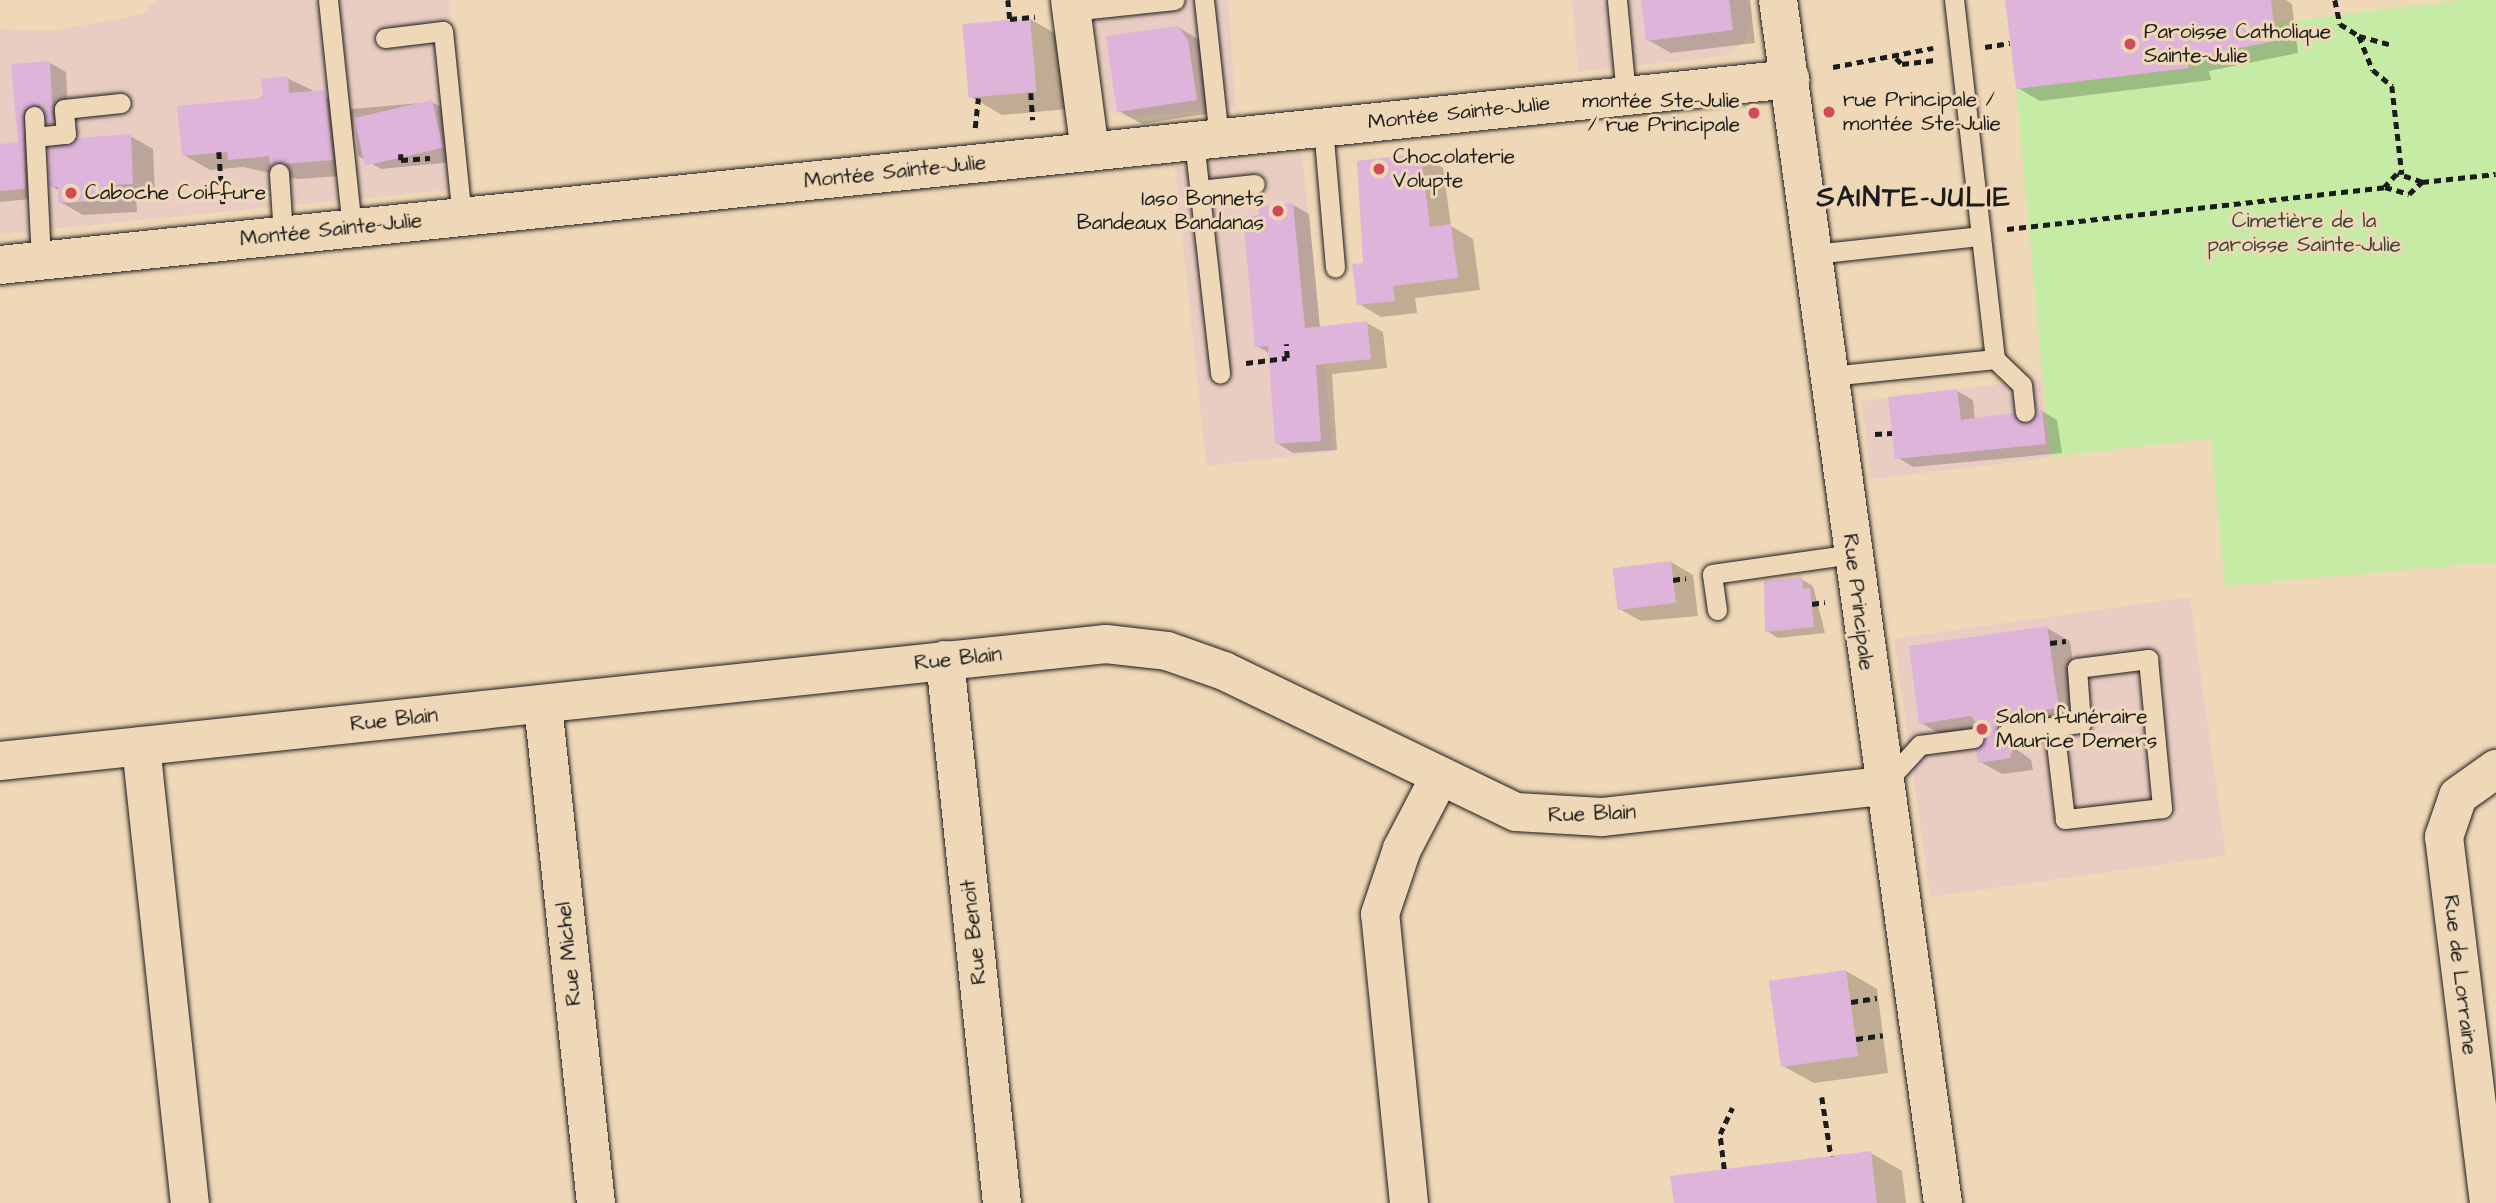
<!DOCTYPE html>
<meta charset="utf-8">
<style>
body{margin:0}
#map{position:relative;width:2496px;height:1203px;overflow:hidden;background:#efd8b7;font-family:"Architects Daughter",sans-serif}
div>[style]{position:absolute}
.built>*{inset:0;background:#eacdc2;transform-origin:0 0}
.green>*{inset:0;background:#c5eba5}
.shadow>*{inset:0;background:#0003}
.building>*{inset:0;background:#deb4da;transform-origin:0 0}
.path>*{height:4.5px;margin-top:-2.25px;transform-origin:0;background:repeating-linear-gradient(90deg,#1c1c1c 0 7px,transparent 0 12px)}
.roads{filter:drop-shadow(0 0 2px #1c1c1c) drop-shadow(0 0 2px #1c1c1c)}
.service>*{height:19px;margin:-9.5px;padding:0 9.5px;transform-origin:9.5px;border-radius:9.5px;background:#efd8b7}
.minor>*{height:38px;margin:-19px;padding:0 19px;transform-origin:19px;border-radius:19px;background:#efd8b7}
.tertiary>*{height:38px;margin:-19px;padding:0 19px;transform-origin:19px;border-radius:19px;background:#efd8b7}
.dots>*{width:19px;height:19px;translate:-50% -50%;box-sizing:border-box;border:4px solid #efd8b7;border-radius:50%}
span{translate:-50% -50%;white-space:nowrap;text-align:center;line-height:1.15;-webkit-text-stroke:6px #efd8b7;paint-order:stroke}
.poi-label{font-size:21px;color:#1c1c1c}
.left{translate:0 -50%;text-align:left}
.right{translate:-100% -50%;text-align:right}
.street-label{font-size:21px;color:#1c1c1c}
.park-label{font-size:21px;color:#3e4537}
.district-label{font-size:28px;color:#1c1c1c;font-weight:700;letter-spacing:2px}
</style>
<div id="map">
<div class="built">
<div style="clip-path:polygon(156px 0,449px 0,468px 188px,0 234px,0 29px,52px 31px,142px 14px)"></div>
<div style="clip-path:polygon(1090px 0,1228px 0,1236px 107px,1130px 118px,1109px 111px)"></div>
<div style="clip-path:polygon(1572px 0,1750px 0,1752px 22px,1743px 42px,1726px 56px,1578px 72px)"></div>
<div style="left:1302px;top:153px;width:301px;height:128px;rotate:84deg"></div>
<div style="left:2041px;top:379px;width:79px;height:181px;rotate:83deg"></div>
<div style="left:2190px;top:597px;width:261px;height:299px;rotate:82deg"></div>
</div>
<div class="green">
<div style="clip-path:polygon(2460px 0,2496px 0,2496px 562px,2225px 586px,2211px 438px,2050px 457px,2016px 89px,2188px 68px,2187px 58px,2276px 41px,2274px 23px)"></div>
</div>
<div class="shadow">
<div style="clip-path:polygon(1643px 0,1750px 0,1755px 43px,1671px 53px,1648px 40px)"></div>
<div style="clip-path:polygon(2007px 0,2286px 0,2292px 4px,2298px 53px,2209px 71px,2211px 80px,2040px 101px,2018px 88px)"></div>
<div style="clip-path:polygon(1030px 19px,1061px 37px,1068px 109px,1002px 115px,971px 97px)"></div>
<div style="clip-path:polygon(1178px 27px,1201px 41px,1219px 112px,1142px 124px,1119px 111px)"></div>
<div style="clip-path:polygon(50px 63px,66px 72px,69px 132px,45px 114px,39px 124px,41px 198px,0 202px,0 145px,20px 144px,13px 66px)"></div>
<div style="clip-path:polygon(287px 78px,351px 109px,432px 102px,455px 115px,464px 161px,381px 169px,358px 156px,354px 112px,353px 175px,298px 179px,243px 167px,210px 170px,184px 155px)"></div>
<div style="clip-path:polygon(130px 136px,153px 149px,155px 196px,136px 197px,137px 212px,83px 215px,60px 202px,60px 191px,51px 186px)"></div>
<div style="clip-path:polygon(1421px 155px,1443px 168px,1451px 226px,1473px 239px,1480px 290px,1415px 298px,1417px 313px,1381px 317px,1359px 304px,1364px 264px)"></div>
<div style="clip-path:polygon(1293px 205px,1309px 214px,1320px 328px,1367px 323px,1383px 332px,1387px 368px,1332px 374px,1337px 450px,1293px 453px,1277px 443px,1271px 354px,1257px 346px,1260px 217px)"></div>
<div style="clip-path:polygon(1957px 391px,1973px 400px,1975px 420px,2012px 415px,2029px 424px,2042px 411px,2057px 420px,2062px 453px,1913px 467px,1897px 457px)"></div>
<div style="clip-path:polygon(1671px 562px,1693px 575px,1698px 616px,1641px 621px,1618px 608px)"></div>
<div style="clip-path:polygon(1801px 579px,1813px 586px,1825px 633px,1778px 638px,1767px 631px)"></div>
<div style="clip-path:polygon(2047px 628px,2070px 641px,2081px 720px,2028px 728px,2018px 745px,1998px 734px,2012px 754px,2011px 745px,2031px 760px,2033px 770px,2002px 774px,1979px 761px,1988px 736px,1984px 730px,1944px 736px,1921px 723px)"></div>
<div style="clip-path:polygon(1846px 971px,1877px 989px,1888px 1073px,1814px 1083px,1783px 1066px)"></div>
<div style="clip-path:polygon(1871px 1153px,1902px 1171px,1906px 1203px,1676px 1203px)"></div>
</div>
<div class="building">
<div style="clip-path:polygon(1641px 0,1729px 0,1733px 30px,1646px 41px)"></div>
<div style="clip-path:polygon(2005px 0,2271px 0,2276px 41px,2187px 58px,2189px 68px,2016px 89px)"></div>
<div style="left:1030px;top:18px;width:74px;height:68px;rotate:85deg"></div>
<div style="clip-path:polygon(1178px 26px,1188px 40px,1197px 100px,1117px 112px,1106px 36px)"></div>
<div style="clip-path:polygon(50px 61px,53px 123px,47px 124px,39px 105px,24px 110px,25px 189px,0 191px,0 144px,18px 142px,11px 64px)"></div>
<div style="clip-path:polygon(288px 76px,289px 93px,325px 90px,333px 160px,270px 165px,269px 156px,228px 160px,227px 152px,182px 156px,177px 106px,263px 98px,261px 79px)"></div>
<div style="left:432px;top:100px;width:49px;height:80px;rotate:77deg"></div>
<div style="clip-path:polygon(131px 134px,133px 184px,114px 185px,115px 200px,58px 203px,58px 187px,50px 187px,48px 148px,77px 138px)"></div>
<div style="clip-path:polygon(1421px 153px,1430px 227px,1451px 224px,1458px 278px,1393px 286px,1395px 301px,1357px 305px,1352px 264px,1363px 263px,1357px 161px)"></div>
<div style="clip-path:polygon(1293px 203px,1305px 328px,1367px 321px,1371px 359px,1316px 365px,1321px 441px,1275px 444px,1268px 346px,1255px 347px,1243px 217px,1259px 215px,1258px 206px)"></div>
<div style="clip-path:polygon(1957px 389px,1961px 420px,2013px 413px,2027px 424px,2042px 409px,2046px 444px,1895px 459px,1888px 397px)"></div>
<div style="left:1671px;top:561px;width:42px;height:59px;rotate:83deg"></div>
<div style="clip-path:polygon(1802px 577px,1803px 589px,1810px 588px,1814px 627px,1765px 632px,1764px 581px)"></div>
<div style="clip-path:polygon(2047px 626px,2059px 708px,2005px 715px,1995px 734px,2009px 745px,2011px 758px,1978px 763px,1976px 750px,1986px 736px,1971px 716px,1919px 724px,1909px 646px)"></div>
<div style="left:1846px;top:970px;width:87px;height:78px;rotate:82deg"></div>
<div style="clip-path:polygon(1871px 1151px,1877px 1203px,1674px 1203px,1670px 1176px)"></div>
</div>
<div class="path">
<div style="left:1008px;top:0;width:19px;rotate:84deg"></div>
<div style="left:1010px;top:19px;width:25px;rotate:-5deg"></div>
<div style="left:2335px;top:0;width:25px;rotate:78deg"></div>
<div style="left:2340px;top:24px;width:22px;rotate:32deg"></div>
<div style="left:2359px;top:36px;width:37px;rotate:68deg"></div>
<div style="left:2373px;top:70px;width:25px;rotate:40deg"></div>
<div style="left:2392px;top:86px;width:89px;rotate:83.5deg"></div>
<div style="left:2359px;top:36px;width:34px;rotate:15deg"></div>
<div style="left:1985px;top:47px;width:25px;rotate:-9deg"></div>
<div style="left:1896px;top:58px;width:8px;rotate:45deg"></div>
<div style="left:1902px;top:64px;width:33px;rotate:-7deg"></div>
<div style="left:1833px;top:67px;width:102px;rotate:-10.8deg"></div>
<div style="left:1031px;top:93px;width:27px;rotate:86deg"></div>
<div style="left:975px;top:128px;width:30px;rotate:-84deg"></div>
<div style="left:219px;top:152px;width:52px;rotate:85.6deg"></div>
<div style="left:401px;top:154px;width:6px;rotate:90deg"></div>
<div style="left:401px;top:160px;width:29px;rotate:-4deg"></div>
<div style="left:2422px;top:182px;width:26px;rotate:-162deg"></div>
<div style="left:2397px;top:174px;width:18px;rotate:133deg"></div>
<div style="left:2385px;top:187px;width:25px;rotate:16deg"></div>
<div style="left:2409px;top:194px;width:18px;rotate:-43deg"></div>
<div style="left:2422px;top:182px;width:74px;rotate:-6.2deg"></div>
<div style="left:2007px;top:229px;width:380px;rotate:-6.3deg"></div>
<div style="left:1246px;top:363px;width:41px;rotate:-7deg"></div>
<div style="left:1287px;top:358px;width:14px;rotate:-94deg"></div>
<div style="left:1875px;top:434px;width:17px;rotate:-3deg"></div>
<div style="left:1673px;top:580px;width:13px;rotate:-9deg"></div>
<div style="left:1812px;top:604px;width:13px;rotate:-9deg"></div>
<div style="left:2050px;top:643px;width:16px;rotate:-7deg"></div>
<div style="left:1851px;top:1002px;width:26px;rotate:-9deg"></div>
<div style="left:1856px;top:1039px;width:27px;rotate:-8deg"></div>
<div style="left:1822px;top:1097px;width:60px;rotate:81.3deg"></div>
<div style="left:1724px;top:1169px;width:35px;rotate:-97deg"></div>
<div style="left:1720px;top:1134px;width:29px;rotate:-65deg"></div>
</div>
<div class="roads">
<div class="service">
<div style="left:328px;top:0;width:229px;rotate:84deg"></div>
<div style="left:1204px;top:0;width:140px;rotate:83.8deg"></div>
<div style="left:1617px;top:0;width:95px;rotate:84.6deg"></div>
<div style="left:1071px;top:11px;width:104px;rotate:-6.1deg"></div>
<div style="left:385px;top:38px;width:58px;rotate:-6.9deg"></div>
<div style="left:443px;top:31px;width:187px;rotate:84.2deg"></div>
<div style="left:34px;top:116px;width:21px;rotate:87deg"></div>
<div style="left:1323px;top:127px;width:141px;rotate:85.1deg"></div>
<div style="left:1194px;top:141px;width:234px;rotate:83.6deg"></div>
<div style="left:279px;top:173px;width:62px;rotate:86.3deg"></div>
<div style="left:1200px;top:190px;width:55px;rotate:-6.2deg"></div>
<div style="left:1814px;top:254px;width:168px;rotate:-6.2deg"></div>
<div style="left:41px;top:260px;width:123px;rotate:-92.8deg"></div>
<div style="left:35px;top:137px;width:31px;rotate:-6deg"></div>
<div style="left:66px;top:134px;width:25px;rotate:-95deg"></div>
<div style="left:64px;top:109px;width:57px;rotate:-6deg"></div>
<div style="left:1995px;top:359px;width:37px;rotate:44deg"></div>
<div style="left:2022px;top:385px;width:27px;rotate:84deg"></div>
<div style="left:1830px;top:376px;width:166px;rotate:-5.9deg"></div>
<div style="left:1995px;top:359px;width:361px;rotate:-96.5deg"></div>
<div style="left:1717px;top:610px;width:36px;rotate:-98deg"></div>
<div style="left:1712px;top:574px;width:141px;rotate:-8.1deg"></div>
<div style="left:2007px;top:733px;width:75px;rotate:-7.7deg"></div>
<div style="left:2081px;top:723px;width:55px;rotate:-94.2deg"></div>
<div style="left:2077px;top:668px;width:72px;rotate:-7.2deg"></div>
<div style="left:2148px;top:659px;width:150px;rotate:84.6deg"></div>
<div style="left:2162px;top:808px;width:98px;rotate:173.5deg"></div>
<div style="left:2065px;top:819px;width:93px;rotate:-96.8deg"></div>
<div style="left:1885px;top:783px;width:52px;rotate:-47.4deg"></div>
<div style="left:1920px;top:745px;width:54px;rotate:-7.4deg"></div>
</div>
<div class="minor">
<div style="left:1070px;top:0;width:153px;rotate:82.5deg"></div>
<div style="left:945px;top:660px;width:546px;rotate:84.01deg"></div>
<div style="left:543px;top:705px;width:501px;rotate:83.93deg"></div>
<div style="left:141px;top:746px;width:460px;rotate:83.9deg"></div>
<div style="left:0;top:761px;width:1112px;rotate:-6.04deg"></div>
<div style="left:1106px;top:644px;width:61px;rotate:6.5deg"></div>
<div style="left:1167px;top:651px;width:60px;rotate:19.3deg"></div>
<div style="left:1224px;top:671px;width:324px;rotate:25.8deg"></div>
<div style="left:1516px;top:812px;width:86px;rotate:3.3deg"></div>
<div style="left:1602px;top:817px;width:282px;rotate:-6.3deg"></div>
<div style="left:1409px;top:1203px;width:290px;rotate:-95.7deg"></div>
<div style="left:1380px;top:914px;width:69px;rotate:-71.3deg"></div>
<div style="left:1402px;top:849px;width:80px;rotate:-62.5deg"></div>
<div style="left:2489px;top:1203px;width:369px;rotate:-97deg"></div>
<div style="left:2444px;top:837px;width:43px;rotate:-71.1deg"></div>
<div style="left:2458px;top:796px;width:47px;rotate:-35.4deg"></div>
</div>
<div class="tertiary">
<div style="left:1778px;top:0;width:1214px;rotate:82.19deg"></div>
<div style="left:0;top:265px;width:1800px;rotate:-5.93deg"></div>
</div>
</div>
<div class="dots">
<div style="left:2130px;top:44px;background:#d1495b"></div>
<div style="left:1829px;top:112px;background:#d1495b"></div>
<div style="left:1754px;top:113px;background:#d1495b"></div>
<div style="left:1379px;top:169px;background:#d1495b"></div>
<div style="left:71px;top:193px;background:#d1495b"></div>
<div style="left:1278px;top:211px;background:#d1495b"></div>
<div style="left:1982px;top:729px;background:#d1495b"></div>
</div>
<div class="poi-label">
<span class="left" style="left:2144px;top:44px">Paroisse Catholique<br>Sainte-Julie</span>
<span class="left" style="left:1843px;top:112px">rue Principale /<br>montée Ste-Julie</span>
<span class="right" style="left:1740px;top:113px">montée Ste-Julie<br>/ rue Principale</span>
<span class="left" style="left:1393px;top:169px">Chocolaterie<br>Volupte</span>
<span class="left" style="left:85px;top:193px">Caboche Coiffure</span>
<span class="right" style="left:1264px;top:211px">Iaso Bonnets<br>Bandeaux Bandanas</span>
<span class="left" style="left:1996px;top:729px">Salon funéraire<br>Maurice Demers</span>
</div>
<div class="street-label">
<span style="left:1459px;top:113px;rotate:-6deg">Montée Sainte-Julie</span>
<span style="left:895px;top:172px;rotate:-6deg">Montée Sainte-Julie</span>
<span style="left:331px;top:230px;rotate:-6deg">Montée Sainte-Julie</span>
<span style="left:1858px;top:602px;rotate:83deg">Rue Principale</span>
<span style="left:958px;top:659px;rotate:-6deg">Rue Blain</span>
<span style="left:394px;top:720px;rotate:-6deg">Rue Blain</span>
<span style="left:1592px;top:814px;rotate:-2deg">Rue Blain</span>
<span style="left:974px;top:932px;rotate:-96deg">Rue Benoit</span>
<span style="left:569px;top:954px;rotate:-96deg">Rue Michel</span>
<span style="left:2460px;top:975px;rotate:83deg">Rue de Lorraine</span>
</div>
<div class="park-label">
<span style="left:2304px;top:233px">Cimetière de la<br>paroisse Sainte-Julie</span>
</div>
<div class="district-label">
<span style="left:1914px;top:198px">SAINTE-JULIE</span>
</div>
</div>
